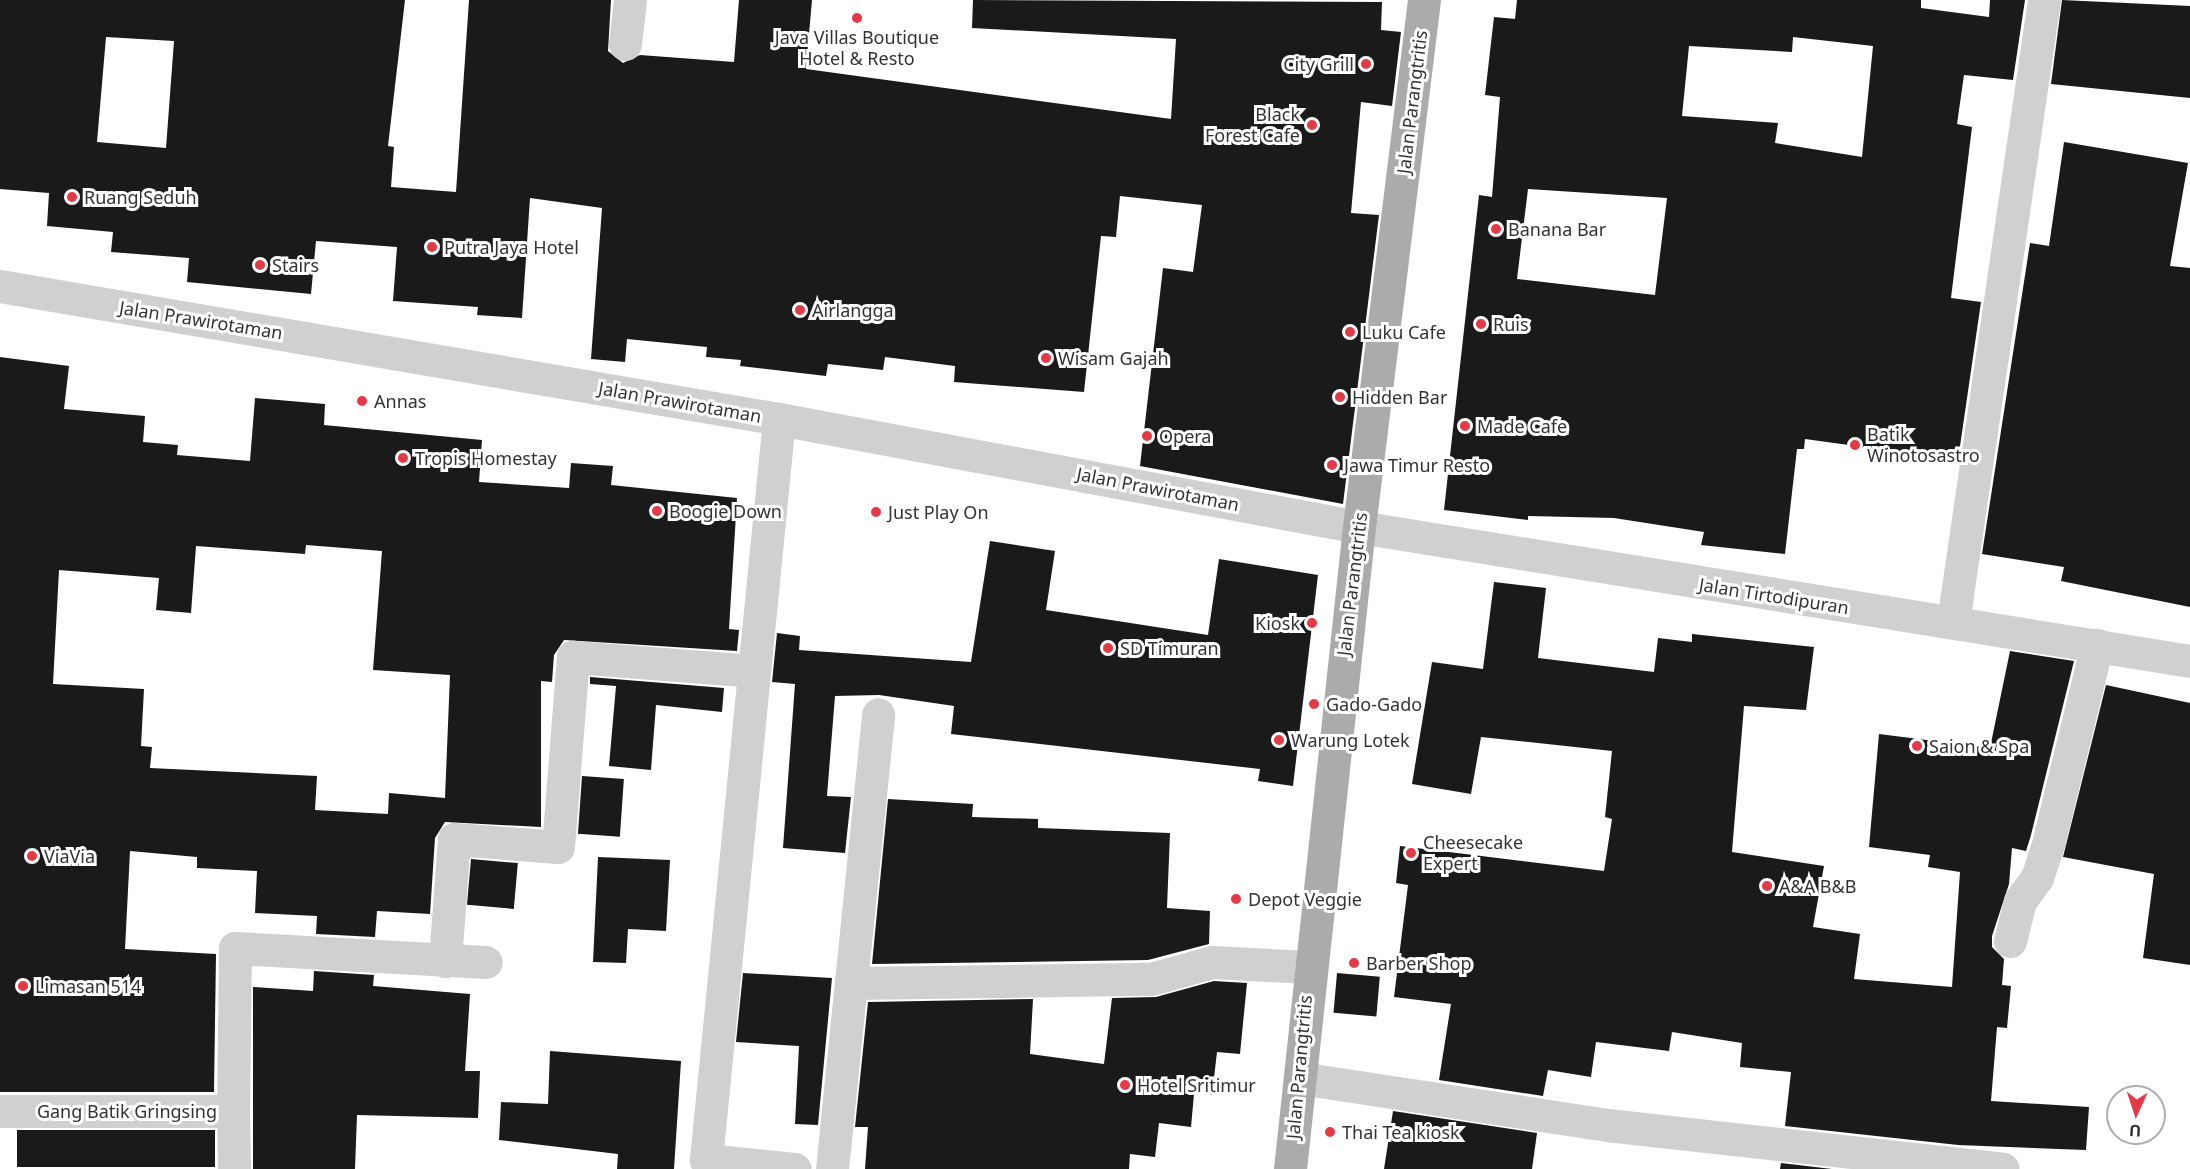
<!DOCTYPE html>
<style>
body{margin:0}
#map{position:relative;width:2190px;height:1169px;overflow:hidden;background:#fff;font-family:"Noto Sans",sans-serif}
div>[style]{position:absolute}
.building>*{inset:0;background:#1a1a1a;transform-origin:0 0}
.minor>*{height:33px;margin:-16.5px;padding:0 16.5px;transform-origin:16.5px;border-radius:16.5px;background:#d0d0d0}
.major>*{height:33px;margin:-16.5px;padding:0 16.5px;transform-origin:16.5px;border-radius:16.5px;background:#ababab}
.dots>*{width:16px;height:16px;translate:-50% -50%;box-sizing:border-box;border:3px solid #fff;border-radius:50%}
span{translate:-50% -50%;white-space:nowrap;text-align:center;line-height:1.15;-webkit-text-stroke:6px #fff;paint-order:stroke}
.poi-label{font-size:18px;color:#333}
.right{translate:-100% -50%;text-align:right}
.left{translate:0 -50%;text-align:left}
.street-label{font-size:18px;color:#333}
.north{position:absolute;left:2106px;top:1085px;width:60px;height:60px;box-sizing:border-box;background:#fff;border:2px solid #adadad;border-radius:50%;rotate:183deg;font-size:16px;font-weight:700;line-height:24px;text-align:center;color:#333}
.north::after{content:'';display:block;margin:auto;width:21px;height:27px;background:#e63946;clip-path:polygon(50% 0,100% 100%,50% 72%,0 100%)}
</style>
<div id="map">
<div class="building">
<div style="clip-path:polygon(evenodd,0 0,405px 0,388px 146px,394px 147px,391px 187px,456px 192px,469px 0,611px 0,608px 51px,623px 63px,640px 55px,734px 62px,739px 0,812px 0,806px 69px,1171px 119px,1176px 39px,972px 28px,973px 0,1382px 2px,1381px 30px,1401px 32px,1392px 106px,1361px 102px,1351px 213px,1379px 215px,1343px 504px,1140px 466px,1163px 268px,1193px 272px,1202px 205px,1120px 196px,1116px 237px,1101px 236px,1084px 392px,954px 382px,955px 366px,885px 357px,883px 370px,828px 364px,826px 376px,740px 366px,741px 360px,706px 357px,707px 347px,627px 339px,625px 362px,591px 359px,602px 208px,530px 198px,522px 318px,477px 315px,478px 307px,393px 301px,397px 247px,316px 241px,311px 294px,187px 282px,189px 258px,111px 252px,113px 232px,47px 226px,49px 193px,0 189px,0 0,106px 37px,174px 41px,166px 148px,97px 142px,106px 37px)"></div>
<div style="clip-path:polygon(evenodd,1517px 0,1921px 0,1921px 8px,1989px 17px,1990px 0,2025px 0,2013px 80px,1964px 75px,1957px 124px,1972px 127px,1951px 298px,1981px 302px,1958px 460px,1805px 439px,1804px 449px,1797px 449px,1785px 554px,1701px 545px,1704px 532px,1614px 518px,1528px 516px,1528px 520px,1444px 510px,1479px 195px,1492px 197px,1500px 97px,1485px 95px,1494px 17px,1515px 19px,1517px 0,1793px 37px,1873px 46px,1862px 157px,1775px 143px,1778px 123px,1682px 116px,1689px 46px,1792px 52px,1793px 37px,1517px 0,1528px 189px,1667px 198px,1655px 295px,1517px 279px,1528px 189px)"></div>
<div style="clip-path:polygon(2062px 0,2190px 6px,2190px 98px,2051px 84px)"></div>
<div style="clip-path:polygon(2064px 142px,2188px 163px,2170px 266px,2190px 268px,2190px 607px,2061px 581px,2064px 567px,1982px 554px,2030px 243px,2049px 246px)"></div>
<div style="clip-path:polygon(evenodd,0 357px,69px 366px,64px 409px,145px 416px,143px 442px,178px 445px,177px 455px,250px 461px,255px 398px,325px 404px,324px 425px,482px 440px,479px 482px,569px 488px,571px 463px,613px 466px,611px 485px,737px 498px,729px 629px,739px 630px,737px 651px,564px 640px,554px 655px,552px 682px,541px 681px,541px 827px,445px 822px,435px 838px,430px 914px,377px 911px,375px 937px,316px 934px,317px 916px,255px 913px,257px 871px,197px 868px,197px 857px,130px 851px,125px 949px,216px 954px,214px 1092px,0 1092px,0 357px,306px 545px,382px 551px,373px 670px,450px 675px,445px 798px,389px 793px,388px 814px,315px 810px,317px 776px,150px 768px,152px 747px,141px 746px,144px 689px,53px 684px,59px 570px,159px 578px,156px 610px,191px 613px,196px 546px,305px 554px,306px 545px)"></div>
<div style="clip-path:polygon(990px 541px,1055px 551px,1046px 610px,1208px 635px,1219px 559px,1318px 575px,1293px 786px,1258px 781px,1260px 769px,951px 734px,954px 706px,879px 695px,835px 696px,827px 796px,851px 797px,845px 853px,783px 848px,795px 684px,772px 682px,777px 633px,800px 636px,799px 650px,971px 662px)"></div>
<div style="clip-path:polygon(1494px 582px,1546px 588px,1538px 658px,1654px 672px,1658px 638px,1692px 642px,1692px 634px,1814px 647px,1806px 710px,1744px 706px,1732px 852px,1824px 866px,1813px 927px,1860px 934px,1854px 979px,1952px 987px,1960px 872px,1928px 867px,1930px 855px,1869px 847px,1879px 734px,1990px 748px,2010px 651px,2074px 661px,2031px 835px,2026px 851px,2012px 848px,2009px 884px,1992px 936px,1992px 947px,2004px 959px,2002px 985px,2011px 986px,2007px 1028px,1997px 1027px,1991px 1101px,2089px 1107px,2086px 1150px,1958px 1145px,1785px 1126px,1791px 1072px,1740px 1067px,1742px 1043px,1672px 1032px,1669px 1051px,1596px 1042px,1591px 1077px,1548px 1070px,1543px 1096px,1439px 1080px,1451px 1004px,1394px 997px,1408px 885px,1396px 883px,1400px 846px,1604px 871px,1612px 819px,1605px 817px,1612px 751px,1481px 737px,1471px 794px,1412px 784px,1432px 662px,1483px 669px)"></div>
<div style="clip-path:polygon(590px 677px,724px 688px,722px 712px,656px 705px,651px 770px,609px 766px,616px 686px,590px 684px)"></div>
<div style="clip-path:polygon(2106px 685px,2190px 703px,2190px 965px,2143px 958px,2154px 874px,2063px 857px)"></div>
<div style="left:582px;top:776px;width:42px;height:58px;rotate:4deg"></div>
<div style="clip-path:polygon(888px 799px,973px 804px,972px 817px,1038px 819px,1038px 828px,1170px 833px,1167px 908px,1210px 911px,1209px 944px,1148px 960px,872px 964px)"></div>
<div style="clip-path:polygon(598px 857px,670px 860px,666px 931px,628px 929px,626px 963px,593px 962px)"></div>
<div style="left:471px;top:859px;width:47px;height:46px;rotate:5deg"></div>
<div style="clip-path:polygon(314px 971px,374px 975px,373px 986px,470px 994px,465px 1071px,480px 1071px,478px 1118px,357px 1115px,355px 1169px,253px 1169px,253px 987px,313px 991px)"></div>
<div style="clip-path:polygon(743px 973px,832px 978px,818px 1125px,795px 1124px,799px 1046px,736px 1042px)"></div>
<div style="left:1337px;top:973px;width:43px;height:40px;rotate:5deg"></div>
<div style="clip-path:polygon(1214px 981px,1247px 983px,1240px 1054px,1217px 1052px,1212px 1095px,1194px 1094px,1191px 1127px,1159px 1123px,1155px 1157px,1130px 1154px,1129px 1169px,865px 1169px,868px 1127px,855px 1127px,868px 1002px,1033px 999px,1030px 1054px,1104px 1064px,1112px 998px,1156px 997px)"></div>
<div style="clip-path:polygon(550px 1051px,681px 1061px,674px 1169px,617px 1169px,618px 1154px,499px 1140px,501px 1102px,548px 1104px)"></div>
<div style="clip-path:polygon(1393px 1111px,1537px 1133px,1532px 1169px,1384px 1169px)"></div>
<div style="left:17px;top:1130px;width:198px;height:37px"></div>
<div style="clip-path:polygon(1781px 1163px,1832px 1169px,1780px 1169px)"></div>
</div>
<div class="minor">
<div style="left:625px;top:44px;width:44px;rotate:-83.5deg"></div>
<div style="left:0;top:286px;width:790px;rotate:9.69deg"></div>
<div style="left:779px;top:419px;width:590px;rotate:10.55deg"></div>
<div style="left:1359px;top:527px;width:842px;rotate:9.16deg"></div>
<div style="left:779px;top:419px;width:745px;rotate:95.63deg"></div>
<div style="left:706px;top:1160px;width:89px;rotate:5.8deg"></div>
<div style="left:1953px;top:622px;width:629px;rotate:-81.68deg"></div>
<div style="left:2010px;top:941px;width:41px;rotate:-76deg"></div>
<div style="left:2020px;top:901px;width:29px;rotate:-54deg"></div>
<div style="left:2037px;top:878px;width:40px;rotate:-72deg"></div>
<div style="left:2049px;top:840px;width:201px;rotate:-76.2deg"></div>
<div style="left:445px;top:961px;width:122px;rotate:-85.8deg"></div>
<div style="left:454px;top:839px;width:104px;rotate:4.4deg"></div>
<div style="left:558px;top:847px;width:191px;rotate:-85.5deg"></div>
<div style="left:573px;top:657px;width:181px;rotate:4.4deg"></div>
<div style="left:855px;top:983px;width:296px;rotate:-0.8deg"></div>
<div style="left:1151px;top:979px;width:63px;rotate:-15.6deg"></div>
<div style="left:1212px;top:962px;width:96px;rotate:3deg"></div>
<div style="left:1300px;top:1078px;width:311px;rotate:8.7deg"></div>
<div style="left:1607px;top:1125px;width:398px;rotate:6.3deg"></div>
<div style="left:0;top:1111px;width:233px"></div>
<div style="left:233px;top:1111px;width:58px;rotate:89deg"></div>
<div style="left:233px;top:1111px;width:163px;rotate:-89.3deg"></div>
<div style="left:235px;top:948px;width:251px;rotate:3.2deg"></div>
<div style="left:832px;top:1169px;width:457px;rotate:-84.2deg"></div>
</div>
<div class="major">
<div style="left:1290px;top:1169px;width:646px;rotate:-83.87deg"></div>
<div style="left:1359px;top:527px;width:531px;rotate:-82.97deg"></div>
</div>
<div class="dots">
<div style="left:857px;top:18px;background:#e63946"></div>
<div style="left:1366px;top:64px;background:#e63946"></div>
<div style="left:1312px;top:125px;background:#e63946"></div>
<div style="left:72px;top:197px;background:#e63946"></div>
<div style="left:1496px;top:229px;background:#e63946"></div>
<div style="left:432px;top:247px;background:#e63946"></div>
<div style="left:260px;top:265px;background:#e63946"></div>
<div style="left:800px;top:310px;background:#e63946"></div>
<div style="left:1481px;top:324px;background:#e63946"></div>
<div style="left:1350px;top:332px;background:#e63946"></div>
<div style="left:1046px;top:358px;background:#e63946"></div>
<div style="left:1340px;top:397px;background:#e63946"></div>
<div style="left:362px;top:401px;background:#e63946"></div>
<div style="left:1465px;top:426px;background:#e63946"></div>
<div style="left:1147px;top:436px;background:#e63946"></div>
<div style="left:1855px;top:445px;background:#e63946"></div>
<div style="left:403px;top:458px;background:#e63946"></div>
<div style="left:1332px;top:465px;background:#e63946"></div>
<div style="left:657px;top:511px;background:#e63946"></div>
<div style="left:876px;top:512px;background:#e63946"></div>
<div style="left:1312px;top:623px;background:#e63946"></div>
<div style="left:1108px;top:648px;background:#e63946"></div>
<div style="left:1314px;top:704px;background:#e63946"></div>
<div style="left:1279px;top:740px;background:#e63946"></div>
<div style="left:1917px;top:746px;background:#e63946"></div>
<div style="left:1411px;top:853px;background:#e63946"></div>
<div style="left:32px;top:856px;background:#e63946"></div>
<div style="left:1767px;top:886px;background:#e63946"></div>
<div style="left:1236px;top:899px;background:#e63946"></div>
<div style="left:1354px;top:963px;background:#e63946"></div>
<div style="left:23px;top:986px;background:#e63946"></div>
<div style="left:1125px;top:1085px;background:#e63946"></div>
<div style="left:1330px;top:1132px;background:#e63946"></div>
</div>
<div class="poi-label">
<span style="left:857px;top:48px">Java Villas Boutique<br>Hotel &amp; Resto</span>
<span class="right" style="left:1354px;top:64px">City Grill</span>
<span class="right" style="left:1300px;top:125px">Black<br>Forest Cafe</span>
<span class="left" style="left:84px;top:197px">Ruang Seduh</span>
<span class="left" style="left:1508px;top:229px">Banana Bar</span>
<span class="left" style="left:444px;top:247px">Putra Jaya Hotel</span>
<span class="left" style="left:272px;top:265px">Stairs</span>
<span class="left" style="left:812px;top:310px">Airlangga</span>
<span class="left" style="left:1493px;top:324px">Ruis</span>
<span class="left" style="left:1362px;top:332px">Luku Cafe</span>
<span class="left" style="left:1058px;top:358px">Wisam Gajah</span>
<span class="left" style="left:1352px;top:397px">Hidden Bar</span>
<span class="left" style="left:374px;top:401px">Annas</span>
<span class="left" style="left:1477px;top:426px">Made Cafe</span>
<span class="left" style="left:1867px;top:445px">Batik<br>Winotosastro</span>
<span class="left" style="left:1159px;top:436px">Opera</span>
<span class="left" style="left:415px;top:458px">Tropis Homestay</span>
<span class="left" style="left:1344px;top:465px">Jawa Timur Resto</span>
<span class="left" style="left:669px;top:511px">Boogie Down</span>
<span class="left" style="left:888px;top:512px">Just Play On</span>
<span class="right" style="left:1300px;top:623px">Kiosk</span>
<span class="left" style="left:1120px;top:648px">SD Timuran</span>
<span class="left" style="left:1326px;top:704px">Gado-Gado</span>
<span class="left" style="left:1291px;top:740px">Warung Lotek</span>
<span class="left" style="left:1929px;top:746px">Saion &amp; Spa</span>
<span class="left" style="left:1423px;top:853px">Cheesecake<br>Expert</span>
<span class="left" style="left:44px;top:856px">ViaVia</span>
<span class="left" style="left:1779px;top:886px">A&amp;A B&amp;B</span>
<span class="left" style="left:1248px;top:899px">Depot Veggie</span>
<span class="left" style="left:1366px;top:963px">Barber Shop</span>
<span class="left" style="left:35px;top:986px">Limasan 514</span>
<span class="left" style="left:1137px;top:1085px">Hotel Sritimur</span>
<span class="left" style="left:1342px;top:1132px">Thai Tea kiosk</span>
</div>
<div class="street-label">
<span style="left:1412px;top:102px;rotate:-83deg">Jalan Parangtritis</span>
<span style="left:201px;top:320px;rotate:9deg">Jalan Prawirotaman</span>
<span style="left:680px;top:402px;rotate:10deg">Jalan Prawirotaman</span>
<span style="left:1158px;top:489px;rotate:11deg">Jalan Prawirotaman</span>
<span style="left:1352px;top:584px;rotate:-83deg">Jalan Parangtritis</span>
<span style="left:1774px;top:596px;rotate:9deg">Jalan Tirtodipuran</span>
<span style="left:1299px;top:1067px;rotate:-85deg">Jalan Parangtritis</span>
<span style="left:127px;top:1111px">Gang Batik Gringsing</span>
</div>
<div class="north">U</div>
</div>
